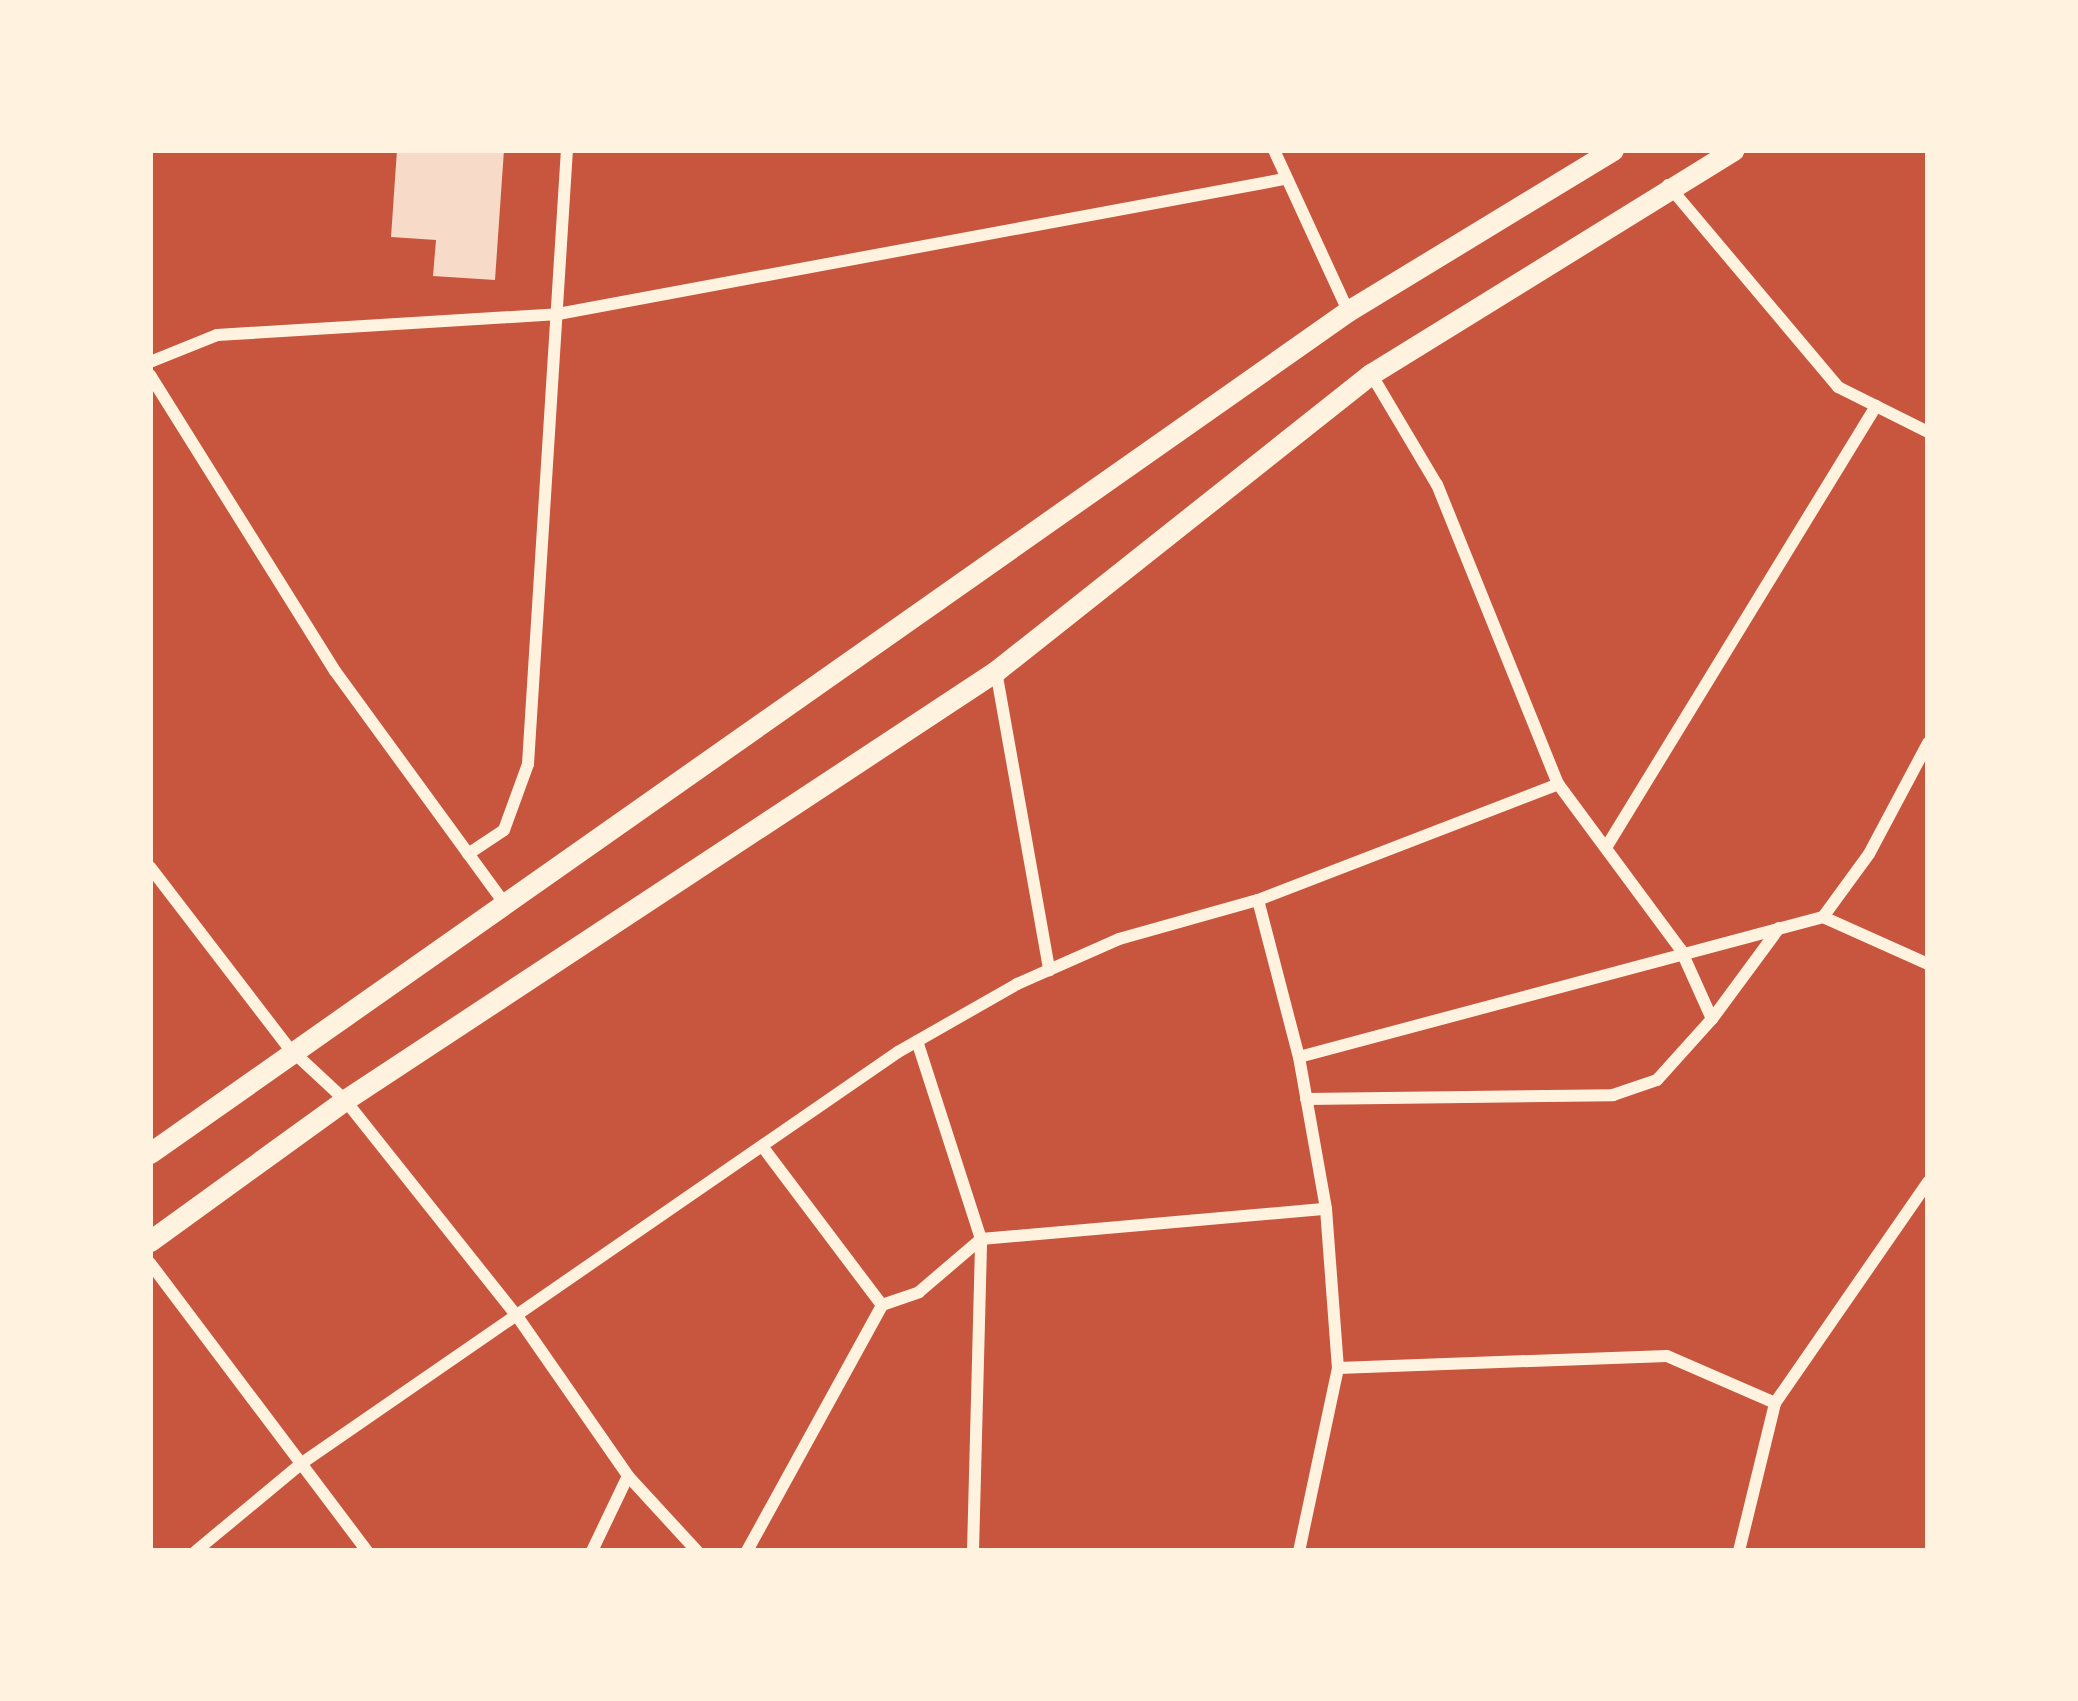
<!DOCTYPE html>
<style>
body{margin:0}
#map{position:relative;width:2078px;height:1701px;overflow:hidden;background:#c8553d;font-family:"Sofia Sans Condensed",sans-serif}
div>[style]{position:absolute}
.building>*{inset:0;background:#f7dbc8}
.minor>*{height:12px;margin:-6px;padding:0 6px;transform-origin:6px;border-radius:6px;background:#fff3e0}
.tertiary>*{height:21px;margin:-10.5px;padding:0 10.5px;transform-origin:10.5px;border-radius:10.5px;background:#fff3e0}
span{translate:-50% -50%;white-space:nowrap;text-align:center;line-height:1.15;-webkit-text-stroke:9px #fff3e0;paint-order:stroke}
.frame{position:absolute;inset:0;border:153px solid #fff3e0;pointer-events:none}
</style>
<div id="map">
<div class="building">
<div style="clip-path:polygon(397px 150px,504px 150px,495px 280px,433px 276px,436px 240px,391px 237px)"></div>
</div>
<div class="minor">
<div style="left:1274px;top:150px;width:177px;rotate:65.3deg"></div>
<div style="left:1668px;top:185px;width:264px;rotate:49.9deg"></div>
<div style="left:1838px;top:387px;width:101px;rotate:26.6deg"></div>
<div style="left:150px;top:362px;width:72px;rotate:-21.9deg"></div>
<div style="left:217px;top:335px;width:342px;rotate:-3.5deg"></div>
<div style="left:558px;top:314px;width:738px;rotate:-10.53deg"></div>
<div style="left:150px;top:375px;width:349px;rotate:58deg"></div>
<div style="left:335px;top:671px;width:282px;rotate:53.9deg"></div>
<div style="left:996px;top:671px;width:304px;rotate:79.9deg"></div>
<div style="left:1607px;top:846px;width:516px;rotate:-58.56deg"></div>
<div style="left:468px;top:854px;width:43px;rotate:-33.7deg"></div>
<div style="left:504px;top:830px;width:70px;rotate:-70deg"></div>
<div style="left:528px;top:764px;width:615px;rotate:-86.37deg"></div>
<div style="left:150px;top:867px;width:228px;rotate:52.5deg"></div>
<div style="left:289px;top:1048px;width:76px;rotate:42.9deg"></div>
<div style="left:345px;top:1100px;width:276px;rotate:51.5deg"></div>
<div style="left:517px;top:1316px;width:195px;rotate:55.2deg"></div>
<div style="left:628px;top:1476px;width:102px;rotate:47.4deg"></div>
<div style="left:1258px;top:900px;width:162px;rotate:75.4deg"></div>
<div style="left:1299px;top:1057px;width:154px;rotate:79.9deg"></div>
<div style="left:1326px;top:1209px;width:159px;rotate:85.7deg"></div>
<div style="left:1338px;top:1368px;width:187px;rotate:102deg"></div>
<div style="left:1823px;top:917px;width:78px;rotate:-53.9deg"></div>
<div style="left:1869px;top:854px;width:126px;rotate:-62deg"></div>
<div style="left:1823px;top:917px;width:115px;rotate:24.1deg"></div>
<div style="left:1712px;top:1019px;width:113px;rotate:-53.6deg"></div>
<div style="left:1299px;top:1057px;width:542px;rotate:-14.96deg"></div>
<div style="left:1306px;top:1099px;width:307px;rotate:-0.7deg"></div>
<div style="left:1613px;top:1095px;width:46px;rotate:-18.8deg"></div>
<div style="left:1657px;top:1080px;width:82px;rotate:-48deg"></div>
<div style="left:1712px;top:1019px;width:76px;rotate:-114.2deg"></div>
<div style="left:1681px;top:950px;width:207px;rotate:-126.5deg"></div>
<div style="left:1558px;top:784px;width:323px;rotate:-112deg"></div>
<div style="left:1437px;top:485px;width:129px;rotate:-120.7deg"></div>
<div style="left:762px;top:1146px;width:199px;rotate:53deg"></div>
<div style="left:150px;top:1263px;width:361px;rotate:53deg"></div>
<div style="left:1338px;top:1368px;width:329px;rotate:-2.1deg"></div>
<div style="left:1667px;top:1356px;width:118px;rotate:23.5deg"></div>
<div style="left:196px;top:1551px;width:138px;rotate:-39.7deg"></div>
<div style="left:302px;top:1463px;width:724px;rotate:-34.59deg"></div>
<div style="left:898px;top:1052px;width:137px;rotate:-29.7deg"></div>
<div style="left:1017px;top:984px;width:111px;rotate:-23.8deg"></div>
<div style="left:1119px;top:939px;width:144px;rotate:-15.7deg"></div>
<div style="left:1258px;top:900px;width:322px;rotate:-21.1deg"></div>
<div style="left:592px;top:1551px;width:83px;rotate:-64.4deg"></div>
<div style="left:747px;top:1551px;width:281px;rotate:-61.2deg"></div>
<div style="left:882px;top:1305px;width:39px;rotate:-19deg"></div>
<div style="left:919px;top:1292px;width:82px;rotate:-40.5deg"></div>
<div style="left:981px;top:1239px;width:208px;rotate:-107.9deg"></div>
<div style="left:973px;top:1551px;width:312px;rotate:-88.5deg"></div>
<div style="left:981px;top:1239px;width:346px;rotate:-5deg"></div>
<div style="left:1739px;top:1551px;width:152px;rotate:-76.3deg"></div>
<div style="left:1775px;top:1403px;width:269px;rotate:-55.3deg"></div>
</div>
<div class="tertiary">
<div style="left:150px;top:1153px;width:1464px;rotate:-35.1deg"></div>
<div style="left:1348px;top:311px;width:310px;rotate:-31.3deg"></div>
<div style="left:150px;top:1241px;width:241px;rotate:-35.9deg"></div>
<div style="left:345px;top:1100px;width:780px;rotate:-33.38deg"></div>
<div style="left:996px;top:671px;width:478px;rotate:-38.4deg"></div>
<div style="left:1371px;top:374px;width:426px;rotate:-31.7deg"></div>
</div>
<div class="frame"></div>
</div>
